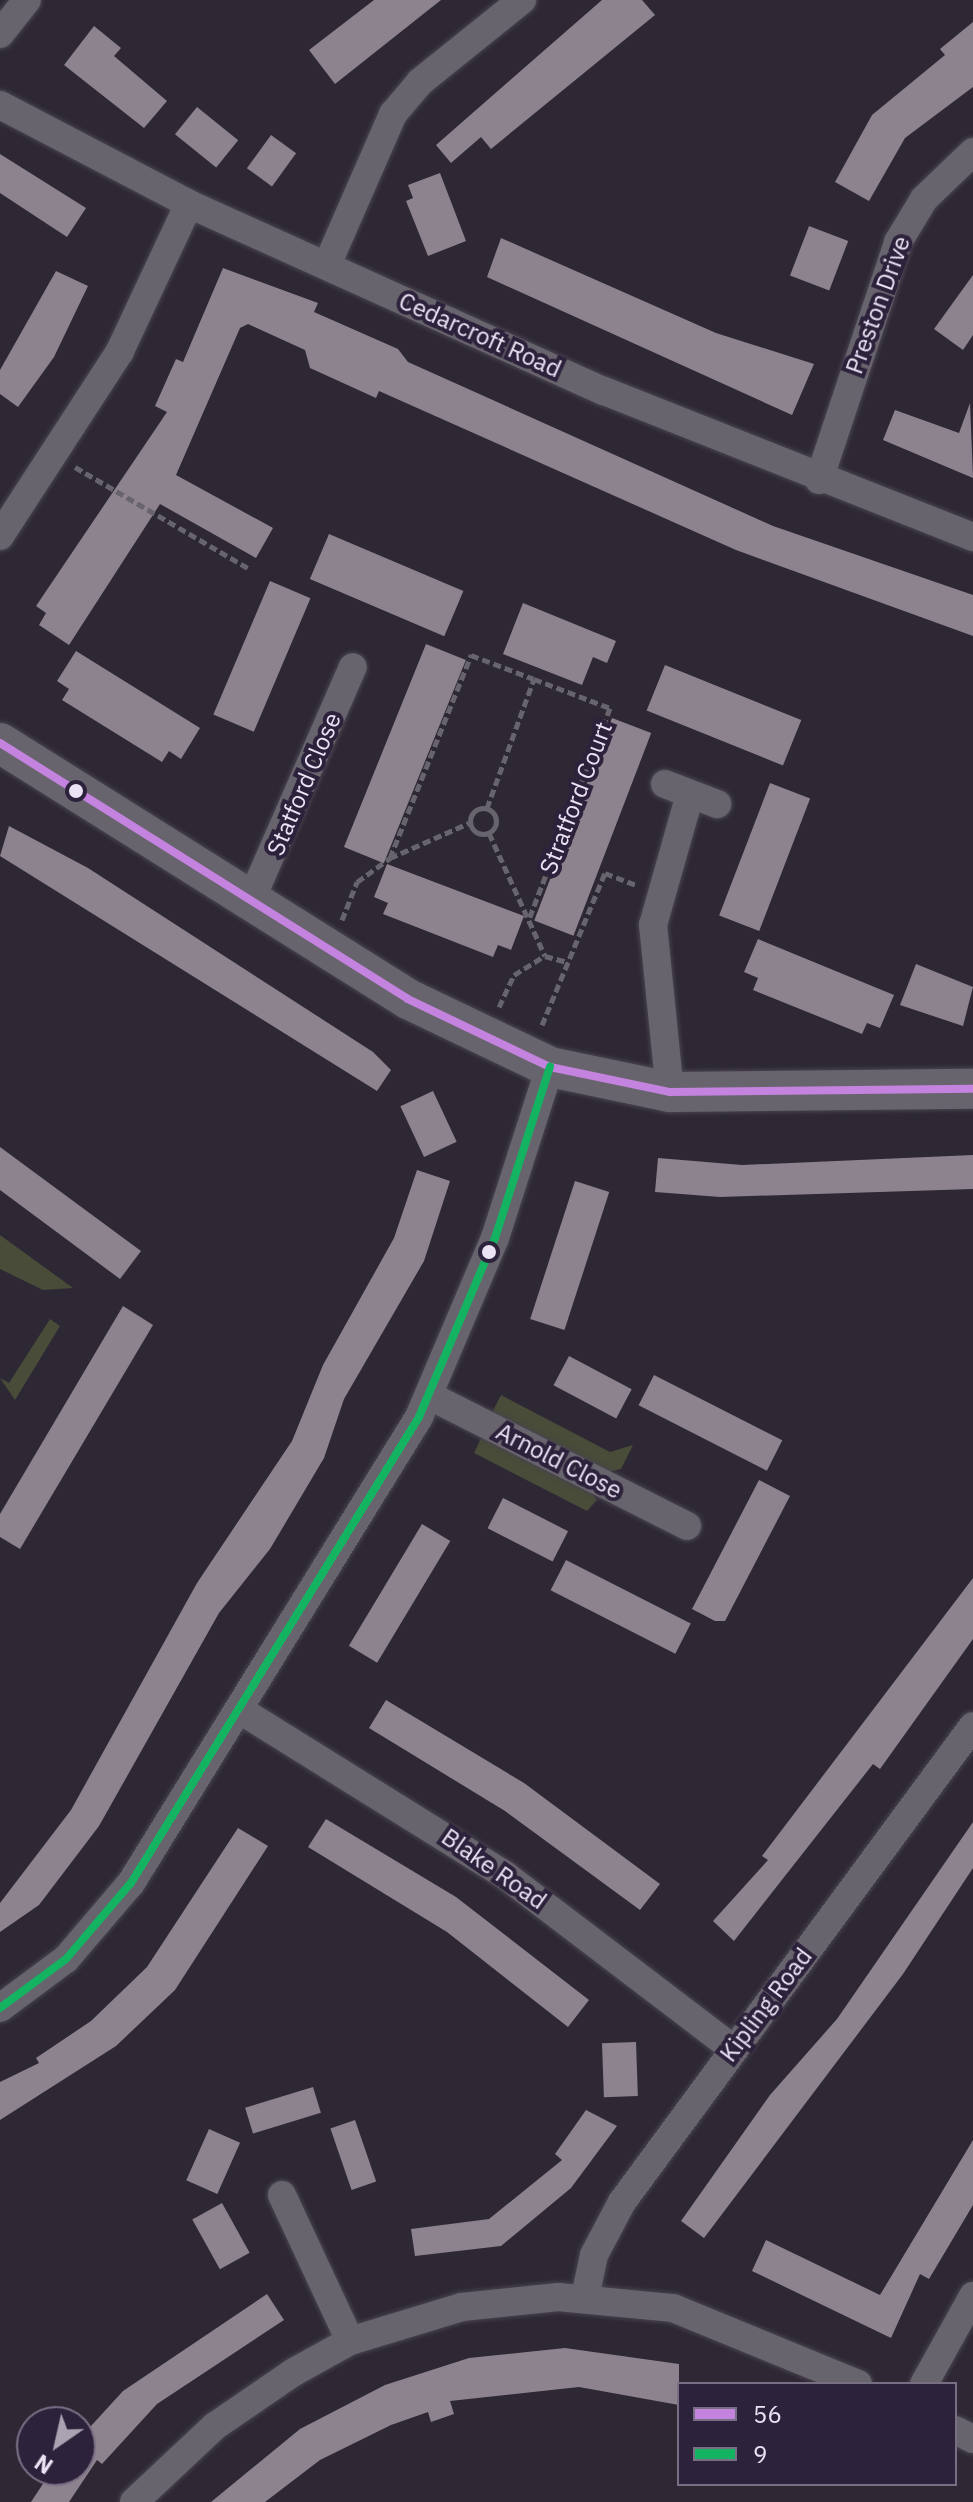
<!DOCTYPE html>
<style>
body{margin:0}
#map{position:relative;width:973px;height:2502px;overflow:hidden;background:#2e2835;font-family:"IBM Plex Sans",sans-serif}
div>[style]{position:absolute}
.green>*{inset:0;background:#484c39}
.building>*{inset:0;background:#8c838e;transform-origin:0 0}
.path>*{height:5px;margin-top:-2.5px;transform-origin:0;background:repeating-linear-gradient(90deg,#68646d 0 8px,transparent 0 12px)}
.path>.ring{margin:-2.5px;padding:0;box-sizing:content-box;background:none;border:5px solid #68646d;border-radius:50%}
.roads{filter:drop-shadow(0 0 2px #49444f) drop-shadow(0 0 2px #49444f)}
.street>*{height:28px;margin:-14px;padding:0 14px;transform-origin:14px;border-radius:14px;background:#68646e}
.secondary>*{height:40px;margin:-20px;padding:0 20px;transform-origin:20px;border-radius:20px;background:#68646e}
.bus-1>*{height:8px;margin:-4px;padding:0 4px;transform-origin:4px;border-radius:4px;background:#c483df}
.bus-2>*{height:8px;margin:-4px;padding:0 4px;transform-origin:4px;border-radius:4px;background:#13b361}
.dots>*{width:22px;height:22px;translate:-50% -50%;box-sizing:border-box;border:4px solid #2d223b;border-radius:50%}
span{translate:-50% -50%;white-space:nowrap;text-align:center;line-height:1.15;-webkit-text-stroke:8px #2d223b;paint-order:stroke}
.street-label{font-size:24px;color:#eae3f4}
.legend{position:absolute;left:677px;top:2382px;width:280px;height:104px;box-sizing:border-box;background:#2d223b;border:2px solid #796f85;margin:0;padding:10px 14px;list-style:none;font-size:24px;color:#eae3f4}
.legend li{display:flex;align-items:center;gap:16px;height:40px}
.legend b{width:40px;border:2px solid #796f85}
.north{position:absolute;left:16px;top:2406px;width:80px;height:80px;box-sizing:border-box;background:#2d223b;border:2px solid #796f85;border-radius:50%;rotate:214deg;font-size:22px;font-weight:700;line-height:32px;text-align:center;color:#eae3f4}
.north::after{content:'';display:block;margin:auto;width:28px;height:36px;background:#a8a2b1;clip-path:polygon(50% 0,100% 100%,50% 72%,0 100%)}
</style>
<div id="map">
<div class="green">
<div style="clip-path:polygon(0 1235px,73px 1288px,43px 1290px,0 1269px)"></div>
<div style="clip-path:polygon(50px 1319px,60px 1326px,15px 1400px,0 1378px,9px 1383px)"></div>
<div style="clip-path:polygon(501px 1395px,610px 1452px,633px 1445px,621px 1469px,607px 1472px,492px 1413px)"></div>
<div style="clip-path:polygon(483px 1434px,588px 1489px,597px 1500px,587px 1511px,474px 1453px)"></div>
</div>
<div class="building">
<div style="clip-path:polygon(374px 0,441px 0,335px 84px,309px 50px)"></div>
<div style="clip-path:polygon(602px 0,642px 0,655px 15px,491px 149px,481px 137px,451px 163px,436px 145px)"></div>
<div style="clip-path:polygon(973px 22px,973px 87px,905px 138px,869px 201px,835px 182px,872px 115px,945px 55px,940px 49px)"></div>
<div style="clip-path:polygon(94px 26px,121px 48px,114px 56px,167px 101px,144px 128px,64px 65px)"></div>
<div style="left:197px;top:107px;width:53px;height:35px;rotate:39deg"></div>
<div style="left:271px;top:135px;width:31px;height:41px;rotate:36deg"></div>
<div style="clip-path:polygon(0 154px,86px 208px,67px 237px,0 193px)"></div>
<div style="clip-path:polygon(440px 173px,466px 241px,428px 256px,406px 201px,413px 198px,408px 185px)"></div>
<div style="left:809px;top:226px;width:42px;height:53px;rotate:21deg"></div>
<div style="clip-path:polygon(501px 238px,716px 333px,814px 364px,792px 415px,487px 277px)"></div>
<div style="clip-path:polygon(223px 268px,318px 303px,314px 312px,398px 349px,408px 362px,773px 526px,973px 595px,973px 636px,736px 550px,379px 391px,376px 398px,310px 368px,305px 350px,248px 324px,240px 328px,176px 475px,273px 528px,256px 558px,160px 504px,69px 645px,39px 625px,46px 613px,36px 606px,167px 412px,155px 406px,176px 359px,183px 362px)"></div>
<div style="clip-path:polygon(56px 271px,88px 286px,54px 357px,18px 407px,0 394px,0 370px)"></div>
<div style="clip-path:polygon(973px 275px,973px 335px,963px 350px,934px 329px)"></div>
<div style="clip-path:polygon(970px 403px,973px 478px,883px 440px,895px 410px,959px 433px)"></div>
<div style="left:329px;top:534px;width:146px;height:49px;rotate:23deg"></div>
<div style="left:270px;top:581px;width:44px;height:145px;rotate:23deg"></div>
<div style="clip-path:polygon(523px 603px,616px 641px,607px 663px,593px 657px,582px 685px,503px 654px)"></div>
<div style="left:426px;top:644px;width:43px;height:219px;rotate:22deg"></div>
<div style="clip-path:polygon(76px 651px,200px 728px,181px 759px,169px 751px,162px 762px,62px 700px,69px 689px,57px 681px)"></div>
<div style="left:665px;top:665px;width:147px;height:49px;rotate:22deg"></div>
<div style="left:612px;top:718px;width:42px;height:217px;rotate:21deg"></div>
<div style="left:770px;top:783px;width:43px;height:142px;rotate:21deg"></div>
<div style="clip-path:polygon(9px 826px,88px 868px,373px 1052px,391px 1070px,377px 1091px,0 856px)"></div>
<div style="clip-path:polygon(387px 864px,524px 916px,511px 950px,498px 945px,493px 957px,383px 914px,388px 903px,374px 897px)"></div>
<div style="clip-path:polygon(758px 939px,894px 995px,880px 1028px,867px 1023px,862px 1034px,753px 990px,758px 978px,744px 972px)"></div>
<div style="clip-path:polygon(916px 964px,973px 987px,963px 1026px,900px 1005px)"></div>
<div style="left:433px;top:1091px;width:56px;height:36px;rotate:65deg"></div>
<div style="clip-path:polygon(0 1147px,141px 1251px,120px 1279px,0 1190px)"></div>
<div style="clip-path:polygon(973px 1155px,973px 1189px,720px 1197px,655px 1192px,658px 1158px,742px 1165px)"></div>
<div style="clip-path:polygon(417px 1170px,450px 1181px,424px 1261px,344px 1399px,324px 1458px,270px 1549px,219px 1613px,99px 1826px,39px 1905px,0 1932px,0 1903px,71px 1810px,197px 1583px,292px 1441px,323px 1365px,394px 1238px)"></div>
<div style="left:575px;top:1181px;width:36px;height:145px;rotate:18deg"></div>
<div style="clip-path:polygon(123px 1306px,153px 1325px,20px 1549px,0 1537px,0 1514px)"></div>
<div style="left:569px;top:1356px;width:71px;height:33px;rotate:28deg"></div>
<div style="left:654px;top:1375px;width:144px;height:34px;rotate:27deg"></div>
<div style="clip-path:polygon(759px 1480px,790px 1496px,725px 1621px,715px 1621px,692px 1609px)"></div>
<div style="left:503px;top:1498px;width:73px;height:34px;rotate:27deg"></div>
<div style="left:422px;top:1524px;width:33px;height:142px;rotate:31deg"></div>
<div style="left:566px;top:1560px;width:140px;height:34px;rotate:27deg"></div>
<div style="clip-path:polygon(973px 1578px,973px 1639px,880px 1769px,873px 1764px,734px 1941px,713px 1921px,768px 1860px,762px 1856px)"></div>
<div style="clip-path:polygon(386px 1700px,524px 1783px,660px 1884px,640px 1910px,505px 1811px,369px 1728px)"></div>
<div style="clip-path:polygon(326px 1819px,456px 1897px,589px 2000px,568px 2027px,447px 1932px,308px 1847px)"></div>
<div style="clip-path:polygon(973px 1822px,973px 1868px,903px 1974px,704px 2238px,681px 2221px,770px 2095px,837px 2019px)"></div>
<div style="clip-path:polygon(238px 1828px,268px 1846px,175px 1990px,116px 2046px,0 2120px,0 2082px,39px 2063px,36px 2058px,91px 2021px,147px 1967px)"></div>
<div style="left:636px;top:2042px;width:54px;height:34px;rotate:88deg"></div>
<div style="left:313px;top:2087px;width:27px;height:71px;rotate:73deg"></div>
<div style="clip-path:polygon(586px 2110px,617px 2126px,571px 2188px,501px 2246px,415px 2256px,411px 2229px,489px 2219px,562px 2160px,555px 2154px)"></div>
<div style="left:355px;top:2120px;width:65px;height:26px;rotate:71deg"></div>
<div style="left:209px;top:2129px;width:34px;height:56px;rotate:24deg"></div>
<div style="clip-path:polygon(973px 2140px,973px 2205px,929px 2279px,920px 2274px,891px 2338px,752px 2271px,766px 2240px,880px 2295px)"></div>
<div style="left:222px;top:2203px;width:57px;height:34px;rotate:61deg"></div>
<div style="clip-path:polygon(267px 2294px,284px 2320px,157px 2404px,102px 2464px,97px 2460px,69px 2502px,31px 2502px,52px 2470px,80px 2470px,80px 2438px,123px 2391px)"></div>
<div style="clip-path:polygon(565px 2348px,679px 2364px,679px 2405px,579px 2387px,450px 2401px,454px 2414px,431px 2422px,428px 2412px,391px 2425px,320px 2460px,265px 2502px,211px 2502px,300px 2429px,385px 2385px,469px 2358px)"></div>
</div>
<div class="path">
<div style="left:75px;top:467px;width:200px;rotate:30.3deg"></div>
<div class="ring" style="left:470px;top:808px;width:21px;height:21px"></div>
<div style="left:487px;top:808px;width:137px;rotate:-70deg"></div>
<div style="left:534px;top:679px;width:81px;rotate:20.9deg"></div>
<div style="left:610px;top:708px;width:226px;rotate:111deg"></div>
<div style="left:489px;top:833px;width:135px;rotate:65.5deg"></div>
<div style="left:390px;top:858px;width:219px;rotate:-68.2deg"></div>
<div style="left:471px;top:655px;width:67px;rotate:20.9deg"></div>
<div style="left:342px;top:920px;width:41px;rotate:-68.5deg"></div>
<div style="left:357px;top:882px;width:41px;rotate:-36deg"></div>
<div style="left:390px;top:858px;width:86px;rotate:-23.9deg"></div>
<div style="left:499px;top:1007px;width:35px;rotate:-65deg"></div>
<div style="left:514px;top:975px;width:36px;rotate:-32deg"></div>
<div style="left:545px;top:956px;width:24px;rotate:15deg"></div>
<div style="left:542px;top:1025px;width:165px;rotate:-67.5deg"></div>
<div style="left:605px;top:873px;width:33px;rotate:21deg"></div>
</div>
<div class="roads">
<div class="street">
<div style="left:0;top:34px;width:43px;rotate:-51.5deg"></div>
<div style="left:0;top:105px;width:213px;rotate:27.6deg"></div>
<div style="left:189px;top:204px;width:455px;rotate:24.3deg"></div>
<div style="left:604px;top:391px;width:397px;rotate:21.6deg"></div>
<div style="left:327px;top:265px;width:165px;rotate:-66.4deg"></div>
<div style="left:393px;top:114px;width:42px;rotate:-49.8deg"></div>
<div style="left:420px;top:82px;width:131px;rotate:-38.8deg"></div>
<div style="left:819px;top:480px;width:251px;rotate:-71.6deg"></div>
<div style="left:898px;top:242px;width:50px;rotate:-58.8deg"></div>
<div style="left:924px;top:199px;width:68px;rotate:-43.8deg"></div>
<div style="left:0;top:536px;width:221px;rotate:-57deg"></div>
<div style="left:120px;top:351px;width:162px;rotate:-64.9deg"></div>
<div style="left:665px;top:784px;width:56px;rotate:21deg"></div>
<div style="left:251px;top:900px;width:254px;rotate:-66.4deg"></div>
<div style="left:670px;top:1092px;width:168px;rotate:-95.8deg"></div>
<div style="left:653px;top:925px;width:136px;rotate:-74.2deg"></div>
<div style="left:430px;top:1396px;width:288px;rotate:26.8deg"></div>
<div style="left:240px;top:1710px;width:312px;rotate:31.9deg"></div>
<div style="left:505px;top:1875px;width:287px;rotate:37.3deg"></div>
<div style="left:0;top:2008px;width:82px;rotate:-36.6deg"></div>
<div style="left:66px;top:1959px;width:100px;rotate:-49.5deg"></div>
<div style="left:131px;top:1883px;width:548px;rotate:-58.28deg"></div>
<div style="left:419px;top:1417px;width:194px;rotate:-67deg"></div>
<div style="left:495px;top:1238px;width:180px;rotate:-72.2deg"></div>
<div style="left:282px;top:2195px;width:161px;rotate:65deg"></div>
<div style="left:585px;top:2297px;width:43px;rotate:-77.9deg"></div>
<div style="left:594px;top:2255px;width:60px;rotate:-62.2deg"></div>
<div style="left:622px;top:2202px;width:591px;rotate:-53.6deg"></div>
<div style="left:924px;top:2384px;width:101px;rotate:-60.9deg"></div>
<div style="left:955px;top:2430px;width:20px;rotate:27deg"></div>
<div style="left:134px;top:2502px;width:111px;rotate:-43.2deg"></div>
<div style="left:215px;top:2426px;width:96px;rotate:-34.4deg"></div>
<div style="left:294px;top:2372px;width:64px;rotate:-29deg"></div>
<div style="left:350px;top:2341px;width:117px;rotate:-16.9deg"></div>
<div style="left:462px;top:2307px;width:97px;rotate:-5.9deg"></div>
<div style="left:558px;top:2297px;width:116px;rotate:5.5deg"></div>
<div style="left:673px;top:2308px;width:200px;rotate:22.3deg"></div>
</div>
<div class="secondary">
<div style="left:0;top:743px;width:482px;rotate:32.1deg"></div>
<div style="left:408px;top:999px;width:157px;rotate:25.6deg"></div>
<div style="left:550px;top:1067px;width:123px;rotate:11.8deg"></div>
<div style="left:670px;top:1092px;width:303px;rotate:-0.6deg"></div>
</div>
</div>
<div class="bus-1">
<div style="left:0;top:743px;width:482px;rotate:32.1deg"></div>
<div style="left:408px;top:999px;width:157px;rotate:25.6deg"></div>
<div style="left:550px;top:1067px;width:123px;rotate:11.8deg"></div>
<div style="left:670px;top:1092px;width:303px;rotate:-0.6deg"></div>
</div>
<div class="bus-2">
<div style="left:0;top:2008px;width:82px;rotate:-36.6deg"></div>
<div style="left:66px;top:1959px;width:100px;rotate:-49.5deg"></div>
<div style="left:131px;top:1883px;width:548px;rotate:-58.28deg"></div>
<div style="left:419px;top:1417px;width:194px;rotate:-67deg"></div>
<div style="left:495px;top:1238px;width:180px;rotate:-72.2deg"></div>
</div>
<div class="dots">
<div style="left:76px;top:791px;background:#eae3f4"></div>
<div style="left:489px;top:1252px;background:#eae3f4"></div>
</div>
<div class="street-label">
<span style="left:878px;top:305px;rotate:-70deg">Preston Drive</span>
<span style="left:480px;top:335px;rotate:24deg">Cedarcroft Road</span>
<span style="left:304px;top:784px;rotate:-67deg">Statford Close</span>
<span style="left:576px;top:798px;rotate:-69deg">Stratford Court</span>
<span style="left:559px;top:1461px;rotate:27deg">Arnold Close</span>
<span style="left:494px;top:1869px;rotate:35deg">Blake Road</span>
<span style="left:766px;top:2005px;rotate:-53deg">Kipling Road</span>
</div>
<ul class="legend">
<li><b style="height:10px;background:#c483df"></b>56</li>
<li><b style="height:10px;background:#13b361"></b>9</li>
</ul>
<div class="north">N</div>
</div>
